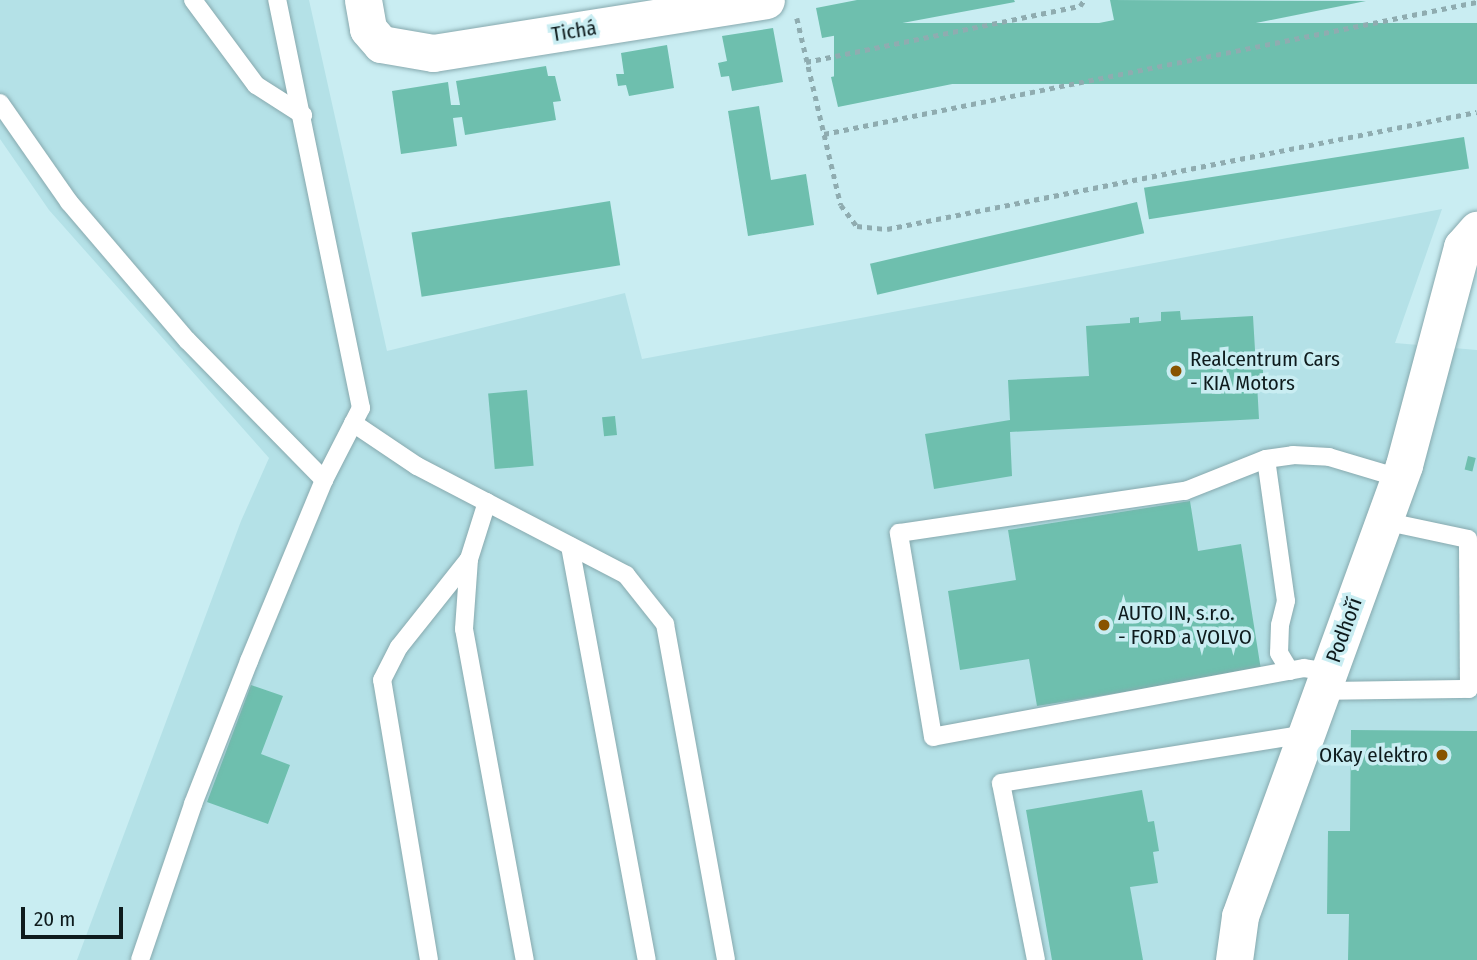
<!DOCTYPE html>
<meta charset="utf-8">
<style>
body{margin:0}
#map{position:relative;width:1477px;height:960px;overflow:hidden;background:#c9edf2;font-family:"Fira Sans Condensed",sans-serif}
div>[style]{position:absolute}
.built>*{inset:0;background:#b4e1e7}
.building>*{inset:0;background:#6ebfae;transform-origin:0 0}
.path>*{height:4.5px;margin-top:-2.25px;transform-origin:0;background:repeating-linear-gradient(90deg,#8facb0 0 5px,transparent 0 10px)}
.roads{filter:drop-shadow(0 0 2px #87a9ae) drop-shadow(0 0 2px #87a9ae)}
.lane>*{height:18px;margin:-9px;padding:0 9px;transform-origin:9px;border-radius:9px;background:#fff}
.street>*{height:37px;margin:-18.5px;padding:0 18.5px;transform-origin:18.5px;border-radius:18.5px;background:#fff}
.dots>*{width:19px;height:19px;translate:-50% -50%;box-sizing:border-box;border:4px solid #c9edf2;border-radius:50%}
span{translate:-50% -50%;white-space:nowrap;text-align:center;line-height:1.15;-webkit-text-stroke:7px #c9edf2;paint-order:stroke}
.street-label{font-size:21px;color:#0e1b1d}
.poi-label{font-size:21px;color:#0e1b1d}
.left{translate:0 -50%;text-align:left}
.right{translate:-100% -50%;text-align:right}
.scale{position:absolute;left:21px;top:907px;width:102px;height:32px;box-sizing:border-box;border:4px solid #0e1b1d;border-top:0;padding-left:9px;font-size:21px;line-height:24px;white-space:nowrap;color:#0e1b1d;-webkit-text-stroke:5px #c9edf2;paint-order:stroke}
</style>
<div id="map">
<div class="built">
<div style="clip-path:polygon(0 0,309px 0,387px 351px,625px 293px,642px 359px,1442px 209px,1395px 343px,1477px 350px,1477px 960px,77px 960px,241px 521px,269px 458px,49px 210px,0 139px)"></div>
</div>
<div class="building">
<div style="clip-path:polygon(857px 0,1014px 0,1015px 2px,822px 38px,816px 8px)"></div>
<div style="clip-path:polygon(1110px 0,1366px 1px,838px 107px,831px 77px,1114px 20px)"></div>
<div style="left:1477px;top:23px;width:61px;height:643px;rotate:90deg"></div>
<div style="clip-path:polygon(773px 28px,783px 82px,732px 91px,729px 76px,721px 77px,718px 63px,727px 61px,722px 36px)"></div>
<div style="clip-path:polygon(667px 45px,674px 88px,629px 96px,626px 85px,618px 86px,616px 74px,624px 74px,621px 53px)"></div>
<div style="clip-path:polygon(546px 66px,548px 76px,555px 76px,561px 101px,553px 102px,556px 120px,465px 135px,462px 117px,453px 118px,457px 146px,401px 154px,392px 91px,448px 82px,451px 105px,460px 105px,456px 81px)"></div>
<div style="clip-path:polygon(759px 106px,771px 180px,806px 174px,814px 225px,748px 236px,728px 111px)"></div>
<div style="left:1464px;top:137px;width:32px;height:324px;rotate:81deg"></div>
<div style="left:610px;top:201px;width:65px;height:201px;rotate:81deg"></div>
<div style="left:1137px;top:202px;width:32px;height:274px;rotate:77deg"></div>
<div style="clip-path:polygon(1180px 311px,1181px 320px,1253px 316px,1256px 367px,1263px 366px,1263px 382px,1257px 383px,1259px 419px,1010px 432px,1012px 476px,934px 489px,925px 434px,1010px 420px,1008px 380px,1089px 376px,1086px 326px,1130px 323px,1130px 318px,1139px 317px,1139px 323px,1161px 321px,1161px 312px)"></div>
<div style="left:527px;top:390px;width:76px;height:39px;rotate:85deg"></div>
<div style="left:615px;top:416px;width:19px;height:13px;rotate:84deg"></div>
<div style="left:1468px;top:456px;width:8px;height:14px;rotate:14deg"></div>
<div style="clip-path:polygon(1190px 501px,1198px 551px,1241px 544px,1261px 670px,1037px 706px,1029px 659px,960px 670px,948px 591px,1016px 580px,1008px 530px)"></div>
<div style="clip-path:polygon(251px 685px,283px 696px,261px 754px,290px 765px,268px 824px,207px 802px)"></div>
<div style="clip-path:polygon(1351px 730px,1477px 731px,1477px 960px,1348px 960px,1349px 914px,1327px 914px,1328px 831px,1350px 831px)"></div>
<div style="clip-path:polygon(1142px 790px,1148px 822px,1154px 821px,1159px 851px,1153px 852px,1158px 883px,1130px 887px,1143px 960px,1052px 960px,1026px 810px)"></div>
</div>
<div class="path">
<div style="left:797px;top:18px;width:192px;rotate:76.8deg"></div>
<div style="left:841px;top:205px;width:26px;rotate:53deg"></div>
<div style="left:857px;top:226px;width:30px;rotate:6deg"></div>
<div style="left:887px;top:229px;width:601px;rotate:-11.22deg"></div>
<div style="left:806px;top:62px;width:280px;rotate:-11.6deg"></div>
<div style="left:1080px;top:6px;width:7px;rotate:-56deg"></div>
<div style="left:824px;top:134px;width:666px;rotate:-11.43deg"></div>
</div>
<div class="roads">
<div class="lane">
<div style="left:193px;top:0;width:106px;rotate:53.5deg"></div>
<div style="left:256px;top:85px;width:56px;rotate:32.6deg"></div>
<div style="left:0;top:103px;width:121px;rotate:55.1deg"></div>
<div style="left:69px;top:202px;width:182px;rotate:49.5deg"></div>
<div style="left:187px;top:340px;width:196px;rotate:45.6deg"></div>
<div style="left:353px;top:423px;width:77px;rotate:33.9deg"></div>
<div style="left:417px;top:466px;width:236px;rotate:27.5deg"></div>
<div style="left:626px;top:575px;width:63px;rotate:51.5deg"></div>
<div style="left:665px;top:624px;width:341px;rotate:79.7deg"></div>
<div style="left:1266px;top:459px;width:143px;rotate:82deg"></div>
<div style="left:1286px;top:601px;width:25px;rotate:104deg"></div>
<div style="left:1280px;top:625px;width:28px;rotate:92deg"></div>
<div style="left:1279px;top:653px;width:21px;rotate:59deg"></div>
<div style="left:487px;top:502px;width:60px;rotate:107.5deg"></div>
<div style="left:469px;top:559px;width:70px;rotate:94.1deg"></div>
<div style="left:464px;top:629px;width:337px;rotate:79.6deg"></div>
<div style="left:570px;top:546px;width:421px;rotate:79.5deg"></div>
<div style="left:1329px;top:672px;width:25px;rotate:-171deg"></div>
<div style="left:1304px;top:668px;width:377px;rotate:169.5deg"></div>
<div style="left:933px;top:737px;width:207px;rotate:-99.5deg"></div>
<div style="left:899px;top:533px;width:289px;rotate:-8.4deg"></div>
<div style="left:1185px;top:491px;width:87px;rotate:-21.6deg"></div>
<div style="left:1266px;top:459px;width:27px;rotate:-8deg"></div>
<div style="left:1293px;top:455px;width:36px;rotate:3deg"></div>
<div style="left:1329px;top:457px;width:73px;rotate:16.7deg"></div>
<div style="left:1322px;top:691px;width:147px;rotate:-0.8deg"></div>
<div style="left:1469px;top:689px;width:150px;rotate:-90.4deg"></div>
<div style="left:1468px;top:539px;width:87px;rotate:-168deg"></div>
<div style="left:140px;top:960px;width:165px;rotate:-71.2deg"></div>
<div style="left:193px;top:804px;width:154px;rotate:-68.6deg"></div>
<div style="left:249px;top:661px;width:196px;rotate:-67.5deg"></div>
<div style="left:324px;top:480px;width:81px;rotate:-62.8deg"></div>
<div style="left:361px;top:408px;width:417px;rotate:-101.6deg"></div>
<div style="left:429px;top:960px;width:284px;rotate:-99.5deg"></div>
<div style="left:382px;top:680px;width:37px;rotate:-63deg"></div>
<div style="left:399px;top:647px;width:112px;rotate:-51.5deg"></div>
<div style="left:1036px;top:960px;width:180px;rotate:-101.2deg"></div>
<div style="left:1001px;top:783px;width:309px;rotate:-9.1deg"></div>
</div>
<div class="street">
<div style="left:363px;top:0;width:29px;rotate:80deg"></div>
<div style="left:368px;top:29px;width:20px;rotate:49deg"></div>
<div style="left:381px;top:44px;width:53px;rotate:9.8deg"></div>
<div style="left:433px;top:53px;width:337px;rotate:-9deg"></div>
<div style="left:1234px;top:960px;width:44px;rotate:-82.2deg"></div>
<div style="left:1240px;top:916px;width:480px;rotate:-70deg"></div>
<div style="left:1404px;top:465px;width:226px;rotate:-75.1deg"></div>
<div style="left:1462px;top:247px;width:23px;rotate:-49deg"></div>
</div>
</div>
<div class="dots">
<div style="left:1176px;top:371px;background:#885400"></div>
<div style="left:1104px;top:625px;background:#885400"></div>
<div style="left:1442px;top:755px;background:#885400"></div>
</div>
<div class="street-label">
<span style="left:574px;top:31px;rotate:-9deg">Tichá</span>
<span style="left:1344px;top:630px;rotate:-70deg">Podhoří</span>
</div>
<div class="poi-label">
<span class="left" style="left:1190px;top:371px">Realcentrum Cars<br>- KIA Motors</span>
<span class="left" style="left:1118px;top:625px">AUTO IN, s.r.o.<br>- FORD a VOLVO</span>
<span class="right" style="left:1428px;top:755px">OKay elektro</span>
</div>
<div class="scale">20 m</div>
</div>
